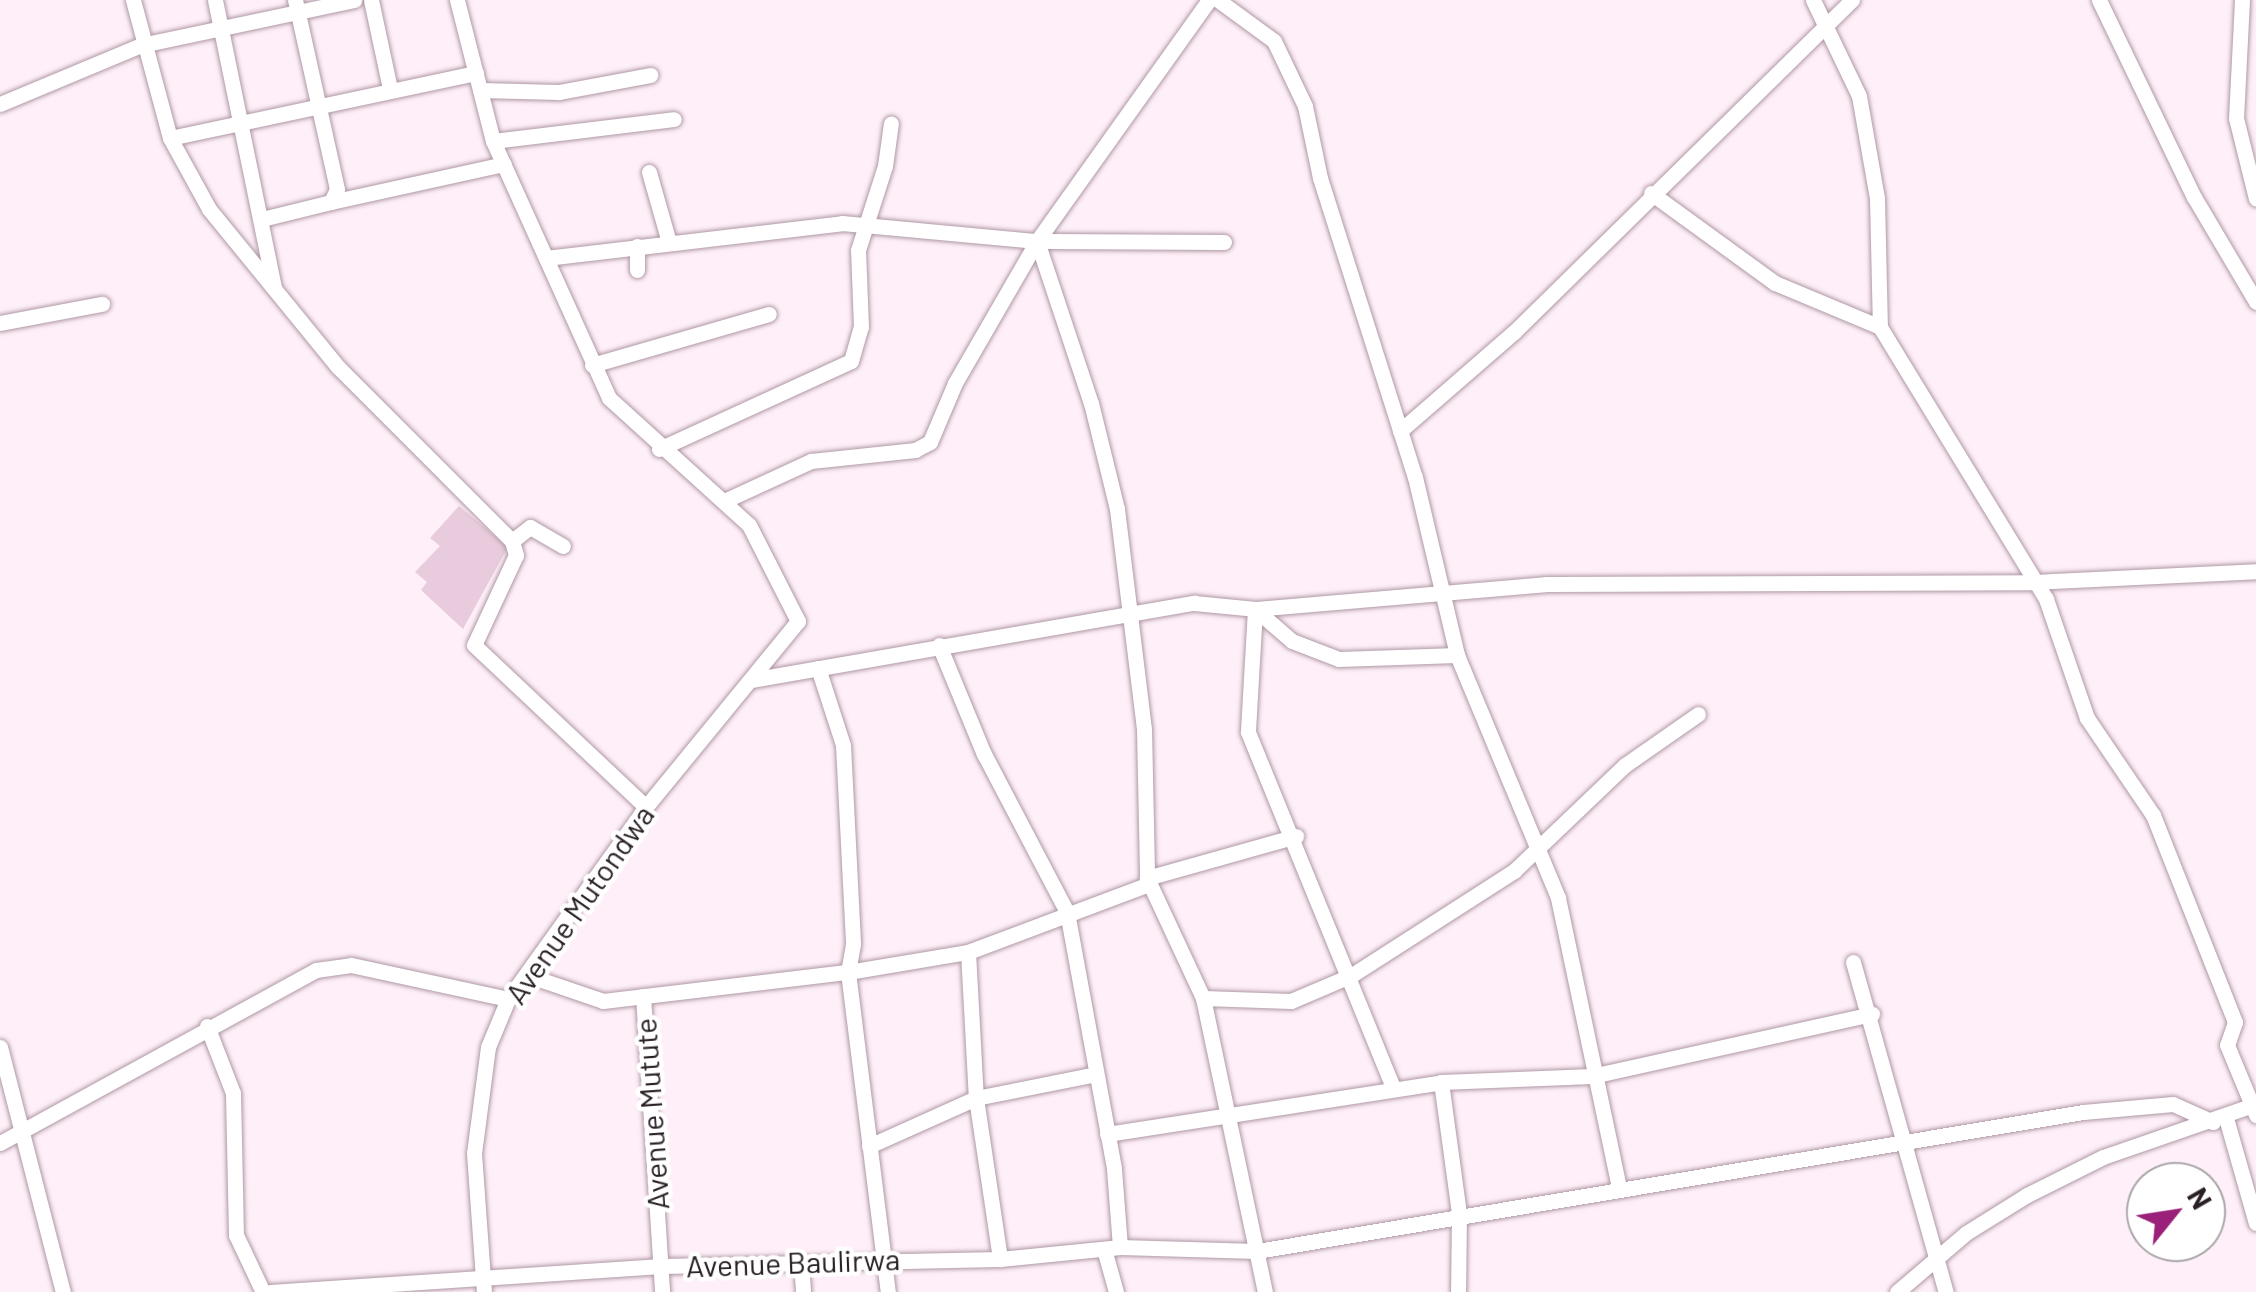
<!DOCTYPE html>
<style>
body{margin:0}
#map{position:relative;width:2256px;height:1292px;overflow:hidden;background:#feeff8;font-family:Barlow,sans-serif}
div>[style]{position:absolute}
.green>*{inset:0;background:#e8cbdc}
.roads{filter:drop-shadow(0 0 2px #af98a5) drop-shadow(0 0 2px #af98a5)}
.street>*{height:15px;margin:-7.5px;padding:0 7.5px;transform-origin:7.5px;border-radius:7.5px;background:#fff}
span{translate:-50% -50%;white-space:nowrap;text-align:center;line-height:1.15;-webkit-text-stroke:9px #fff;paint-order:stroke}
.street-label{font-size:30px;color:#292025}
.north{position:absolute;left:2126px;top:1162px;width:100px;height:100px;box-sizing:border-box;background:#fff;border:2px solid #a9a6a8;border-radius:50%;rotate:60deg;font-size:28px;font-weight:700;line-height:40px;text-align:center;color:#292025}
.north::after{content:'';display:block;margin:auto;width:35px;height:45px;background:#9a2079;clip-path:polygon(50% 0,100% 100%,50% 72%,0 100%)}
</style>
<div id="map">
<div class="green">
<div style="clip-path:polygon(459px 506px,508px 547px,463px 629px,421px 590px,427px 582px,415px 572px,440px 546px,430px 538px)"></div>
</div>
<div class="roads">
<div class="street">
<div style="left:133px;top:0;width:143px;rotate:75deg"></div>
<div style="left:170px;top:138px;width:81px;rotate:61.2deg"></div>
<div style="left:209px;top:209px;width:204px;rotate:50.8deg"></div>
<div style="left:338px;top:367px;width:246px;rotate:45deg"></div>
<div style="left:512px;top:541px;width:15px;rotate:74deg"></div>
<div style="left:516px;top:555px;width:99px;rotate:115deg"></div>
<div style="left:474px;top:645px;width:236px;rotate:43.3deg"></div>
<div style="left:215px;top:0;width:293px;rotate:78.4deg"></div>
<div style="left:371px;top:0;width:91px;rotate:77.9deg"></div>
<div style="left:457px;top:0;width:146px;rotate:75.7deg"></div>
<div style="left:493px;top:141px;width:282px;rotate:65.7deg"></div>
<div style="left:609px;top:398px;width:189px;rotate:42.2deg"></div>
<div style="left:749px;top:525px;width:108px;rotate:63deg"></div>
<div style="left:798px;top:621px;width:240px;rotate:129.3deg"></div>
<div style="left:646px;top:807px;width:236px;rotate:125.7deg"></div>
<div style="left:508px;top:999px;width:52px;rotate:112.6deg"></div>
<div style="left:488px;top:1047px;width:107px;rotate:97.5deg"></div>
<div style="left:474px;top:1153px;width:139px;rotate:85.9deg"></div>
<div style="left:1218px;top:0;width:69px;rotate:36.2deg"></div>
<div style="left:1274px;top:41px;width:72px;rotate:64.5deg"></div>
<div style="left:1305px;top:106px;width:74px;rotate:78.2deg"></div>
<div style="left:1320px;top:178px;width:314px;rotate:72.4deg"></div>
<div style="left:1415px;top:477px;width:183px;rotate:76.7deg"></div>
<div style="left:1457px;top:655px;width:263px;rotate:67.4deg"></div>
<div style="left:1558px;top:898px;width:296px;rotate:78.1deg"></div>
<div style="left:1813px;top:0;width:106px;rotate:64.4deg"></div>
<div style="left:1859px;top:96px;width:104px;rotate:80deg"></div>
<div style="left:1877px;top:198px;width:129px;rotate:88.7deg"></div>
<div style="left:1880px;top:327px;width:319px;rotate:58.6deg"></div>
<div style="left:2046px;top:599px;width:126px;rotate:71deg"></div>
<div style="left:2087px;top:718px;width:117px;rotate:55.8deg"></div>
<div style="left:2153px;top:815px;width:223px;rotate:68.4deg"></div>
<div style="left:2235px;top:1022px;width:24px;rotate:109deg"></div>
<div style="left:2227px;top:1045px;width:76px;rotate:67.5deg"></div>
<div style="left:2099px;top:0;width:219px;rotate:64.3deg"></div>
<div style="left:2194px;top:197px;width:122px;rotate:59.4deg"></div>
<div style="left:2242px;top:0;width:118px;rotate:92.9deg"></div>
<div style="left:2236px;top:118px;width:83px;rotate:76.1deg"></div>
<div style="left:480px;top:90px;width:79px;rotate:1.5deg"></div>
<div style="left:559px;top:92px;width:93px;rotate:-10.6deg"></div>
<div style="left:0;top:104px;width:153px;rotate:-22.7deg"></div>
<div style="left:141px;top:45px;width:218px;rotate:-11.9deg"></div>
<div style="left:170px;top:138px;width:313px;rotate:-12deg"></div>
<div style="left:493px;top:141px;width:182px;rotate:-6.9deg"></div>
<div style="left:649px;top:172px;width:73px;rotate:74.1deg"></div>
<div style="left:1651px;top:193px;width:153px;rotate:36deg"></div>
<div style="left:1775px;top:283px;width:114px;rotate:22.7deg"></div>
<div style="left:331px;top:202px;width:177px;rotate:-12.4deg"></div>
<div style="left:262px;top:219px;width:71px;rotate:-13.8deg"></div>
<div style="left:331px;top:202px;width:14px;rotate:-65deg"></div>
<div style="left:337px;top:189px;width:194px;rotate:-102.5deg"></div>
<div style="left:1037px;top:241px;width:171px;rotate:71.6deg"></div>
<div style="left:1091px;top:403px;width:109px;rotate:76.2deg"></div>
<div style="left:1117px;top:509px;width:222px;rotate:83deg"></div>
<div style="left:1144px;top:729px;width:149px;rotate:88.8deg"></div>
<div style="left:1147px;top:878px;width:132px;rotate:65deg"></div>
<div style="left:1203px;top:998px;width:300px;rotate:78.1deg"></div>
<div style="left:637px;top:246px;width:24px;rotate:90deg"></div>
<div style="left:546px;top:258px;width:298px;rotate:-6.7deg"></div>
<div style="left:842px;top:223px;width:196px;rotate:5.3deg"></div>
<div style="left:1037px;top:241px;width:187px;rotate:0.3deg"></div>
<div style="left:0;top:323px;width:104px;rotate:-10.6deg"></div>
<div style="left:592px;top:365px;width:184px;rotate:-16.1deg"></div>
<div style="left:1400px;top:431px;width:151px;rotate:-41deg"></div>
<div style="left:1514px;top:332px;width:474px;rotate:-44.5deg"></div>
<div style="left:659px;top:449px;width:211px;rotate:-24.6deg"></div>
<div style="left:851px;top:361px;width:35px;rotate:-74deg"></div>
<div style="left:861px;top:327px;width:77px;rotate:-92.2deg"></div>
<div style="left:858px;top:250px;width:88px;rotate:-72.2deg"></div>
<div style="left:885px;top:166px;width:43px;rotate:-82.1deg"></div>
<div style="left:724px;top:501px;width:96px;rotate:-24.7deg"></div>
<div style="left:811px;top:461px;width:105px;rotate:-6deg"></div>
<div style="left:915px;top:450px;width:17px;rotate:-28deg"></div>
<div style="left:930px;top:442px;width:64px;rotate:-67deg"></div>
<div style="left:955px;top:383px;width:164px;rotate:-60deg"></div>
<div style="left:1037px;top:241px;width:296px;rotate:-54.5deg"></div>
<div style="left:512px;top:541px;width:23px;rotate:-38deg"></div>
<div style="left:530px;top:527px;width:38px;rotate:30deg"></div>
<div style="left:1255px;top:609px;width:123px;rotate:93.3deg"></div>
<div style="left:1248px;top:732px;width:384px;rotate:67.8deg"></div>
<div style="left:1255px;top:609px;width:49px;rotate:40.9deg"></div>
<div style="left:1292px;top:641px;width:50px;rotate:21deg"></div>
<div style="left:1339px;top:659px;width:118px;rotate:-1.9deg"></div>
<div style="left:939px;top:645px;width:118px;rotate:67.6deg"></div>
<div style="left:984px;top:754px;width:178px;rotate:62.3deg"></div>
<div style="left:1067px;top:912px;width:261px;rotate:79.6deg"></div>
<div style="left:1114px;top:1169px;width:78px;rotate:85.6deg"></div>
<div style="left:818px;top:668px;width:81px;rotate:72deg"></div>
<div style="left:843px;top:745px;width:199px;rotate:87.1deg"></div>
<div style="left:853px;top:944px;width:28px;rotate:100deg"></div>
<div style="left:848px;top:972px;width:322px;rotate:82.9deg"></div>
<div style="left:751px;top:680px;width:450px;rotate:-9.9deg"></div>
<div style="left:1194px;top:603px;width:61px;rotate:5.6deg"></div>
<div style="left:1255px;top:609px;width:292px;rotate:-4.9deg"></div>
<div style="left:1546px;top:584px;width:488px;rotate:-0.2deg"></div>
<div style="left:2034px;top:582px;width:222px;rotate:-2.8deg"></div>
<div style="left:1147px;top:878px;width:155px;rotate:-15.7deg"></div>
<div style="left:968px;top:952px;width:146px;rotate:86.9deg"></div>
<div style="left:976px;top:1098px;width:163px;rotate:81.5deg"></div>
<div style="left:1853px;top:962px;width:343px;rotate:74.3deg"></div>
<div style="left:530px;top:976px;width:77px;rotate:18.9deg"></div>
<div style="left:603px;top:1001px;width:247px;rotate:-6.8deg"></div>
<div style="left:848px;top:972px;width:122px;rotate:-9.5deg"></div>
<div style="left:968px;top:952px;width:193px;rotate:-20.6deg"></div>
<div style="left:643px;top:996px;width:297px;rotate:86.3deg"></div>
<div style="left:1203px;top:998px;width:88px;rotate:2deg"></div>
<div style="left:1291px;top:1001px;width:66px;rotate:-23.1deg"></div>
<div style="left:1352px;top:975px;width:193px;rotate:-32.7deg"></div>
<div style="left:1514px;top:871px;width:153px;rotate:-43.7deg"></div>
<div style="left:1625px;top:765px;width:89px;rotate:-34.9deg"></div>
<div style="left:207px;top:1026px;width:72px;rotate:68.8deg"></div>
<div style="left:233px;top:1093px;width:142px;rotate:88.8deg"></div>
<div style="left:236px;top:1235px;width:63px;rotate:64.7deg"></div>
<div style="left:0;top:1047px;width:253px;rotate:75.6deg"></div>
<div style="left:1441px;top:1082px;width:133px;rotate:82.2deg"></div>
<div style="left:1459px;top:1214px;width:78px;rotate:90.7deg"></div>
<div style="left:2226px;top:1118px;width:109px;rotate:74.1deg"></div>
<div style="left:1107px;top:1134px;width:338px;rotate:-8.8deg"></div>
<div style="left:1441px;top:1082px;width:151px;rotate:-2.3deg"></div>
<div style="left:1592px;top:1076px;width:287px;rotate:-12.5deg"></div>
<div style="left:0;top:1143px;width:360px;rotate:-28.7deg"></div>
<div style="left:316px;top:970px;width:35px;rotate:-8deg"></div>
<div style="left:351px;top:965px;width:161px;rotate:12.2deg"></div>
<div style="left:869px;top:1146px;width:117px;rotate:-24.2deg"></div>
<div style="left:976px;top:1098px;width:122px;rotate:-11.3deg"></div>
<div style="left:1104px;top:1249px;width:45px;rotate:74.4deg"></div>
<div style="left:801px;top:1262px;width:30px;rotate:86deg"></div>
<div style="left:270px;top:1292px;width:392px;rotate:-3.8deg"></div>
<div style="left:661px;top:1266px;width:339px;rotate:-1.2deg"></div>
<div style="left:1000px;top:1259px;width:121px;rotate:-5.7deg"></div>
<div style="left:1120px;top:1247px;width:137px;rotate:1.7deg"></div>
<div style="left:1257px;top:1251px;width:838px;rotate:-9.55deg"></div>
<div style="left:2083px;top:1112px;width:90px;rotate:-5.1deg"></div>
<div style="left:2173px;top:1104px;width:44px;rotate:24.2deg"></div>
<div style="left:1897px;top:1292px;width:91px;rotate:-40.5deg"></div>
<div style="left:1966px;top:1233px;width:72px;rotate:-31.9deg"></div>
<div style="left:2027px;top:1195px;width:85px;rotate:-26.6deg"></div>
<div style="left:2103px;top:1157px;width:162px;rotate:-19.1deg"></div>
</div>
</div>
<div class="street-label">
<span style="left:579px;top:904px;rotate:-55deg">Avenue Mutondwa</span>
<span style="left:651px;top:1114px;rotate:-94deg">Avenue Mutute</span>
<span style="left:793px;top:1262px;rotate:-2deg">Avenue Baulirwa</span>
</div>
<div class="north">N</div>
</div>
